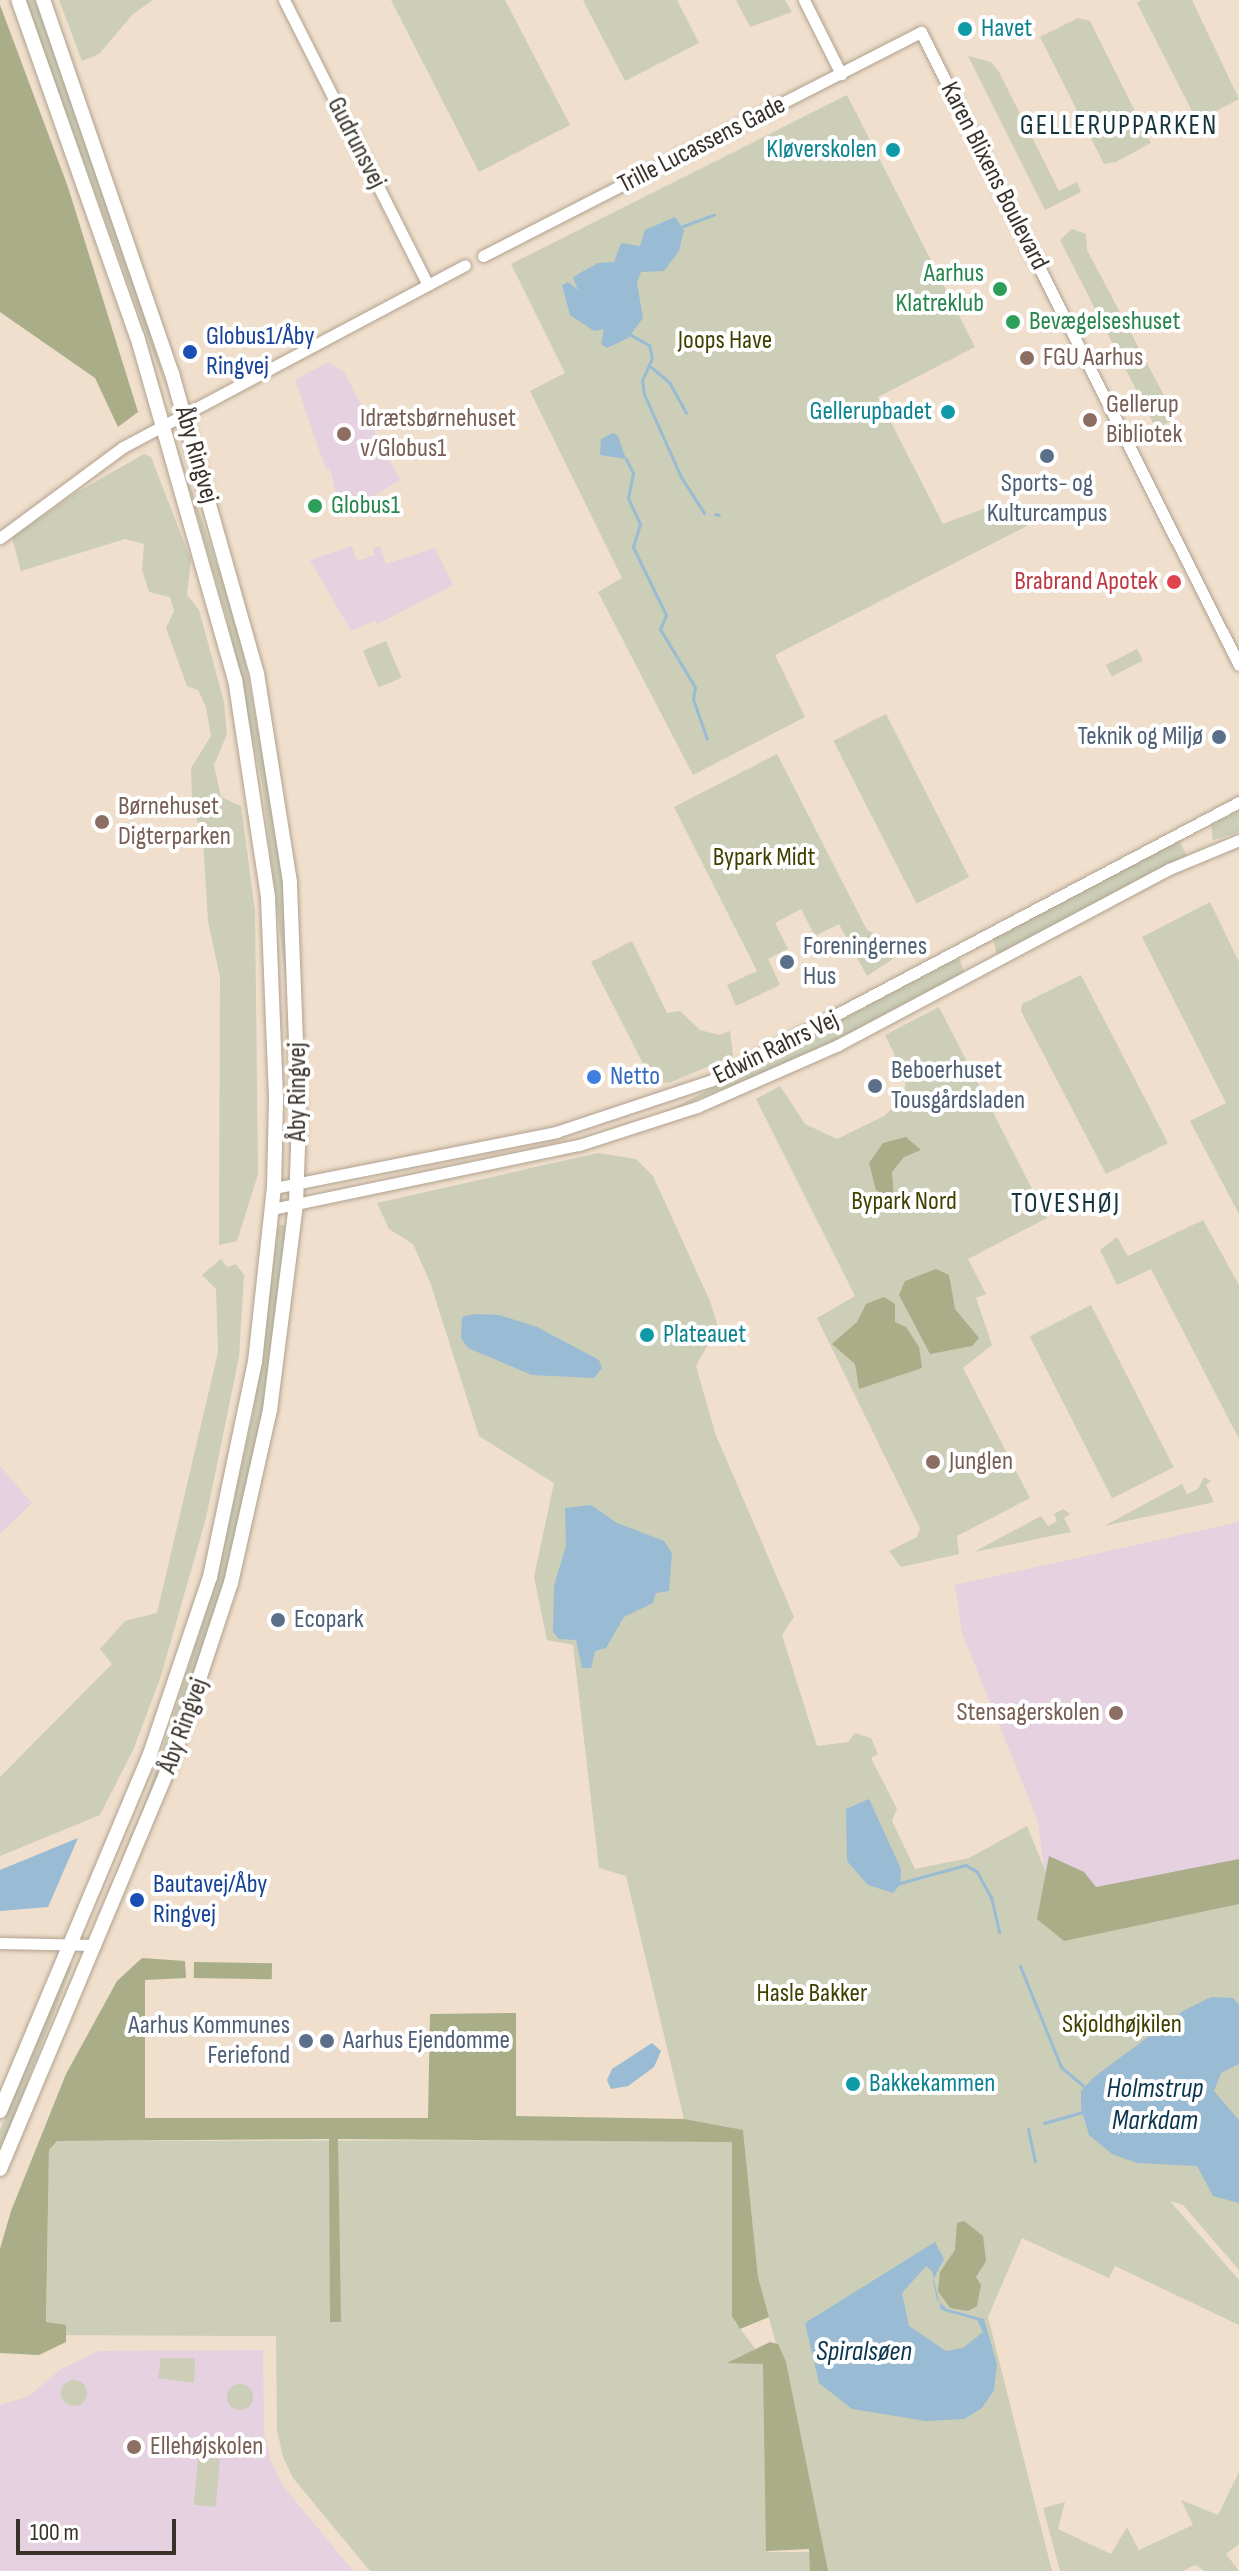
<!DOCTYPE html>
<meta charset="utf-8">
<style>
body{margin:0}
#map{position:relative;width:1239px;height:2571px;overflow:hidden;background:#efdfcc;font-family:"Sofia Sans Condensed",sans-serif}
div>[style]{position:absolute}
.education>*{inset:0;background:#e5d1df}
.green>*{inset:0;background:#ccceb7;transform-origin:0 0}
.round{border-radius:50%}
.forest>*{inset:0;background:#a9ad88;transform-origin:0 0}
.water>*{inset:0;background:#99bbd4}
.stream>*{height:3px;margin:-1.5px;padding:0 1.5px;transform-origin:1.5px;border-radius:1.5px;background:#99bbd4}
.roads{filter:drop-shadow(0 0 2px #b0a18f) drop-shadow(0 0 2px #b0a18f)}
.minor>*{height:11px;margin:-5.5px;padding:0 5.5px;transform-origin:5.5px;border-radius:5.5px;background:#fff}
.major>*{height:14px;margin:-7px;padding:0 7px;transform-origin:7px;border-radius:7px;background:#fff}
.dots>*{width:22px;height:22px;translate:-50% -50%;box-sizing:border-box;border:4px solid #fff;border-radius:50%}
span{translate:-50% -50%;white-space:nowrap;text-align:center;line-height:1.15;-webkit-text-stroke:8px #fff;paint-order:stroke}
.culture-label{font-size:26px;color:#0d838f}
.left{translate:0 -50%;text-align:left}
.right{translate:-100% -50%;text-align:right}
.street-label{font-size:26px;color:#38322a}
.leisure-label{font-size:26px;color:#27864d}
.transit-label{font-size:26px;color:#164399}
.park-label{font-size:26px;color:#3f4100}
.education-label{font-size:26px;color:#785e54}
.service-label{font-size:26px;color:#4e5e75}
.health-label{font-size:26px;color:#be3a42}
.shop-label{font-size:26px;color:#366cbe}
.neighbourhood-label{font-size:28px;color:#15343d;letter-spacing:2px}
.water-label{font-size:28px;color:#0c3650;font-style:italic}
.scale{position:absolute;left:16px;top:2519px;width:160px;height:36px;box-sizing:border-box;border:4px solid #38322a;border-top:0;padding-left:10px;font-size:24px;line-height:28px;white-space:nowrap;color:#38322a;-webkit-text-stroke:6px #fff;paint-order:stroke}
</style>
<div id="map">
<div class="education">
<div style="clip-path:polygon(328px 362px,344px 372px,400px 480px,369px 499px,340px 509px,330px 469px,326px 470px,295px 380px)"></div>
<div style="clip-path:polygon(352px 546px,357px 561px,375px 555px,373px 548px,380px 546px,386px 564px,435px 548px,453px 585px,378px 624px,375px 620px,351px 631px,310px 560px)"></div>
<div style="clip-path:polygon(0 1466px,32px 1503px,0 1534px)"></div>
<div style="clip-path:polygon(1239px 1522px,1239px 1881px,1064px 1917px,1044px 1869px,1038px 1821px,962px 1633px,955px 1585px)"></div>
<div style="clip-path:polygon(263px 2350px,264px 2432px,271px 2461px,284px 2487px,353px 2571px,0 2571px,0 2405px,29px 2396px,61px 2369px,99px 2351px)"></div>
</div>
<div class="green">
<div style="clip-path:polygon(25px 0,35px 0,45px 25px,134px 279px,168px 393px)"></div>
<div style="clip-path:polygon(59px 0,153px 0,133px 14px,99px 54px,82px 61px)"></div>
<div style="clip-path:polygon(391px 0,505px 0,570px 125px,479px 172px)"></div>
<div style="clip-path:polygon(583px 0,677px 0,699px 43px,625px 81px)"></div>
<div style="clip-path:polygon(736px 0,785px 0,792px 12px,750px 27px)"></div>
<div style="clip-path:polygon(1141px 0,1192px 0,1239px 99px,1197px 121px,1137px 3px)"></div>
<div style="clip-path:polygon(1078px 18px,1090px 21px,1151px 143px,1116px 162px,1104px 164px,1040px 37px)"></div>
<div style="clip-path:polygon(968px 56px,991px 62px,999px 72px,1059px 191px,1077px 182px,1081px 192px,1045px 210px)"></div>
<div style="clip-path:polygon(847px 95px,975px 347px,878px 397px,943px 524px,1001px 502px,1027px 526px,775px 655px,805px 717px,693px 775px,598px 592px,622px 578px,530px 391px,565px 373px,511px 264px)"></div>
<div style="clip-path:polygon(1072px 229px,1086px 234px,1087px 250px,1176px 418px,1156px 429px,1060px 240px)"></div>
<div style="clip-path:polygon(178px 449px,240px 633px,279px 846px,290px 968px,292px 1125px,290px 1169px,288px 1000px,262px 783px,228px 622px)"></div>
<div style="clip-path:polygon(144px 454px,151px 457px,191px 560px,187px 595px,199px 610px,224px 702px,227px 734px,214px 765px,221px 797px,241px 806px,255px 911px,258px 1174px,237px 1241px,219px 1245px,220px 977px,208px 921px,203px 841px,192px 803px,191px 768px,211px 736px,206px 707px,198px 690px,187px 686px,166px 628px,174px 611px,170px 597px,149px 592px,142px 570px,144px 544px,125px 539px,21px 571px,12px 538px,74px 494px)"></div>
<div style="left:386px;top:641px;width:40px;height:25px;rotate:67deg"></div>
<div style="left:1137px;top:649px;width:13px;height:35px;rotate:63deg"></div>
<div style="left:886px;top:714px;width:183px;height:59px;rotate:63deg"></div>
<div style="clip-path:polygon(777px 754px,867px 930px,905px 951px,867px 976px,839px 924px,815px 936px,801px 909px,775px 923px,788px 949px,768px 959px,780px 985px,736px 1006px,727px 985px,757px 971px,674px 807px)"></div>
<div style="clip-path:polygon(1239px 811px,1239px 832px,1213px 840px,1211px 825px)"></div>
<div style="clip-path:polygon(1178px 839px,1187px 856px,997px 955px,993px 939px)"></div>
<div style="clip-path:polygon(1210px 902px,1239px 962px,1239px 1214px,1190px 1121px,1226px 1103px,1142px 937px)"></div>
<div style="clip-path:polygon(632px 941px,667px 1013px,680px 1011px,700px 1030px,719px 1035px,730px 1031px,733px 1056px,669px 1083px,652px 1081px,591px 962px)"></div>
<div style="clip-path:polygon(959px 958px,965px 974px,805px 1056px,670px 1110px)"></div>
<div style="clip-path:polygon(1081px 975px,1168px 1143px,1106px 1174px,1021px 1011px,1022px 1004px)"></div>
<div style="clip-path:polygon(939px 1007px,1047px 1218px,968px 1259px,986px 1294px,976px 1298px,992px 1345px,963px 1368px,1030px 1498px,957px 1536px,959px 1554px,901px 1567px,889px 1551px,917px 1537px,920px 1528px,817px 1318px,855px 1296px,756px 1099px,780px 1086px,805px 1124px,837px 1139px,884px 1116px,904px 1098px,906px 1078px,885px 1035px)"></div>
<div style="clip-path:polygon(598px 1153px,636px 1159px,653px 1176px,710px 1301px,718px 1327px,696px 1366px,715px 1433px,794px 1617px,782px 1635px,817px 1746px,848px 1742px,855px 1733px,871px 1738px,878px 1754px,871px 1758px,897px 1809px,892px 1821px,915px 1869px,969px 1858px,1027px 1826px,1064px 1917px,1239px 1881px,1239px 2270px,1183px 2205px,1170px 2201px,1239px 2280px,1239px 2325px,1115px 2266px,1109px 2278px,1022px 2238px,988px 2317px,1052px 2571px,821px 2571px,794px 2411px,758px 2277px,743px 2131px,684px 2119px,626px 1876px,599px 1868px,573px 1645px,547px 1640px,534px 1577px,554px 1483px,479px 1436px,430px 1282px,413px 1244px,389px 1229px,377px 1203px)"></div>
<div style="clip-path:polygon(1203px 1220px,1239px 1285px,1239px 1439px,1151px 1269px,1117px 1285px,1100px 1250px,1117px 1237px,1128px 1256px)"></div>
<div style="clip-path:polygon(279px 1225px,287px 1225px,278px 1308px,262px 1417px,225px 1580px,173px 1742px,94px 1927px,147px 1797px,217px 1578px,253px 1415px)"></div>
<div style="clip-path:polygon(221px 1259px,227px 1267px,236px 1264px,244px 1275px,239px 1357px,206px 1518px,161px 1676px,134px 1748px,100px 1815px,0 1856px,0 1777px,112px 1664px,100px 1649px,125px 1621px,157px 1613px,218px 1352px,216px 1289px,202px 1275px)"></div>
<div style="left:1091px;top:1305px;width:182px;height:69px;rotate:63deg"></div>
<div style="clip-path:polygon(1204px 1477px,1211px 1481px,1206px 1485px,1214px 1502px,1104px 1526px,1182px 1484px,1187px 1494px,1198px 1489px)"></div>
<div style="clip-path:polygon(1063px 1509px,1070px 1514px,1064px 1518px,1071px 1532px,974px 1552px,1041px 1516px,1048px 1526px,1057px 1521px,1054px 1514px)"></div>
<div style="clip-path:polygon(69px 1966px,72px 1966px,0 2153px,0 2130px)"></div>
<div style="clip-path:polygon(733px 2140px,735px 2322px,773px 2372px,768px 2552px,811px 2552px,812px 2571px,370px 2571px,293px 2478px,283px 2457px,277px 2430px,276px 2336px,46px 2335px,49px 2150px,57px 2141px)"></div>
<div style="clip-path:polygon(161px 2358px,195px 2358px,194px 2383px,158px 2378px)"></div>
<div class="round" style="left:61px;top:2380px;width:26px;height:26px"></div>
<div class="round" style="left:227px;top:2384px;width:26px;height:26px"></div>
<div style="left:198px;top:2457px;width:22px;height:48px;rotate:5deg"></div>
<div style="clip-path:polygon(1239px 2472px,1239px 2544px,1226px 2554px,1239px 2571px,1205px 2571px,1195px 2565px,1183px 2571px,1060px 2571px,1043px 2508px,1065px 2502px,1058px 2529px,1111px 2554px,1127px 2527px,1139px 2550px,1193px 2525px,1181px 2500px,1218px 2515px)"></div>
</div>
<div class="forest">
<div style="clip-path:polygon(0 5px,68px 187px,138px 412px,118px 427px,95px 378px,0 312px)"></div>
<div style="clip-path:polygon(906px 1137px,921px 1150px,904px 1157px,892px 1172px,894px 1201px,876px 1190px,869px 1163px,883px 1143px)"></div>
<div style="clip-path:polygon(936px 1269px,949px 1275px,955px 1309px,979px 1338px,972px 1346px,930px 1354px,899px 1295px,905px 1281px)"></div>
<div style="clip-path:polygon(884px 1297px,895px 1304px,895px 1322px,906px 1327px,919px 1347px,922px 1368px,859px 1389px,855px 1364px,832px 1344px,857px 1322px,866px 1304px)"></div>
<div style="clip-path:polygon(1049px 1856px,1084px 1872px,1096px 1887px,1239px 1859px,1239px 1904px,1064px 1941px,1037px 1919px)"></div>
<div style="clip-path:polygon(142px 1958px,185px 1961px,186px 1978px,145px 1980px,145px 2118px,428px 2118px,430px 2014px,516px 2013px,516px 2116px,684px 2119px,743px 2130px,758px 2277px,769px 2317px,740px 2329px,732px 2316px,732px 2142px,338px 2139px,341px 2322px,330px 2322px,329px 2139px,57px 2141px,49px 2150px,46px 2322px,66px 2325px,66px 2342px,39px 2355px,0 2353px,0 2249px,11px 2211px,66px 2074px,117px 1981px)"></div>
<div style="left:194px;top:1962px;width:78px;height:16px;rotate:1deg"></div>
<div style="clip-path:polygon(964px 2221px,983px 2236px,986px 2261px,976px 2277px,981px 2285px,977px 2306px,968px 2311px,950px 2308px,938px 2291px,940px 2272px,955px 2250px,957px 2223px)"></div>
<div style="clip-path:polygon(770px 2342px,778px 2344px,786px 2362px,828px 2571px,810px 2571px,809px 2549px,766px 2551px,763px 2364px,727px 2363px)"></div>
</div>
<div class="water">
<div style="clip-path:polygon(675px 217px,684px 230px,679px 251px,664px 271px,641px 272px,637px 283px,643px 318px,628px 338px,607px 348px,601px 344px,604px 329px,594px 331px,570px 315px,562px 285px,568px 282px,578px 290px,573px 278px,578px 274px,598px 263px,614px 262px,621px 243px,640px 246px,645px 230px)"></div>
<div style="clip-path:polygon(613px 433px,618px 436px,626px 459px,600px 455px,601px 439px)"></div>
<div style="clip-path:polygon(474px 1314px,499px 1315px,537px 1327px,599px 1360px,602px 1368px,594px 1378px,532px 1375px,468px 1348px,461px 1338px,462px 1317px)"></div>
<div style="clip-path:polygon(591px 1505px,617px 1523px,664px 1541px,672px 1553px,669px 1591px,656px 1593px,653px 1603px,624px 1617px,606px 1648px,595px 1651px,591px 1668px,582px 1668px,576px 1640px,559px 1639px,553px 1632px,554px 1585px,566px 1546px,565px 1508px)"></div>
<div style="clip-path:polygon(869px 1799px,901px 1869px,900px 1885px,893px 1893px,868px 1885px,847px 1861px,846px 1809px)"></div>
<div style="clip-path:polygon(78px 1838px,48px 1907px,0 1911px,0 1870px)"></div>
<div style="clip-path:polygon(1211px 1997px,1233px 1998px,1239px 2005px,1239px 2064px,1221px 2073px,1214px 2091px,1239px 2120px,1239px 2203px,1213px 2196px,1197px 2166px,1137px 2163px,1112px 2154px,1089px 2135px,1081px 2108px,1081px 2091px,1094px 2077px,1183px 2011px)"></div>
<div style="clip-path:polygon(652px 2043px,661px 2051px,654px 2067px,628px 2086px,611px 2089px,607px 2080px,612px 2069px)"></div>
<div style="clip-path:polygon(evenodd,935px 2242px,944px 2259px,933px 2280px,937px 2300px,947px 2309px,984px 2319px,997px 2364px,994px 2390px,982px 2408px,964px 2419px,926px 2421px,852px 2409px,819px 2383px,805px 2323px,935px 2242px,926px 2266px,932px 2271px,941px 2310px,977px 2320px,983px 2332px,963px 2348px,946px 2351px,909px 2326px,902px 2293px,926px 2266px)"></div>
</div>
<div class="stream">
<div style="left:683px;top:226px;width:33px;rotate:-20deg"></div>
<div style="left:629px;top:334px;width:23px;rotate:29deg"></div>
<div style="left:649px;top:345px;width:13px;rotate:77deg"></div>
<div style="left:652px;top:358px;width:24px;rotate:114deg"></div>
<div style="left:642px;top:380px;width:14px;rotate:82deg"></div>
<div style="left:644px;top:394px;width:91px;rotate:66deg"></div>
<div style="left:681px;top:477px;width:43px;rotate:57.4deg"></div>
<div style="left:651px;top:367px;width:23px;rotate:40deg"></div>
<div style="left:669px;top:382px;width:35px;rotate:61deg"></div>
<div style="left:626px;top:459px;width:16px;rotate:63deg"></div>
<div style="left:633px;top:473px;width:25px;rotate:101deg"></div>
<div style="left:628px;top:498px;width:29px;rotate:65deg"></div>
<div style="left:640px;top:524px;width:24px;rotate:107deg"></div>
<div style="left:633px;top:547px;width:76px;rotate:64.1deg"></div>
<div style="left:666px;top:615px;width:15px;rotate:113deg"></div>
<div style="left:660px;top:629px;width:68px;rotate:58.9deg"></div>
<div style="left:695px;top:687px;width:12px;rotate:99deg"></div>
<div style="left:693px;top:699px;width:42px;rotate:70.7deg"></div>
<div style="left:715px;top:514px;width:4px;rotate:14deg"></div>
<div style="left:900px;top:1883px;width:68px;rotate:-15.3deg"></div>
<div style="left:966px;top:1865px;width:13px;rotate:32deg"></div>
<div style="left:977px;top:1872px;width:29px;rotate:61deg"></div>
<div style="left:991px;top:1897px;width:36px;rotate:77deg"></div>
<div style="left:1020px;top:1966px;width:109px;rotate:67.9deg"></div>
<div style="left:1061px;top:2067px;width:30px;rotate:40deg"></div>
<div style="left:1044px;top:2123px;width:40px;rotate:-16deg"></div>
<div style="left:1028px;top:2129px;width:33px;rotate:78deg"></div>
</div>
<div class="roads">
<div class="minor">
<div style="left:284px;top:0;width:319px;rotate:63.2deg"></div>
<div style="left:804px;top:0;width:83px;rotate:63.4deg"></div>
<div style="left:483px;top:256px;width:492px;rotate:-27.1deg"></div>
<div style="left:921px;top:32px;width:708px;rotate:63.33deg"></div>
<div style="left:0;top:538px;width:153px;rotate:-36.5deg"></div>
<div style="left:123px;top:447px;width:387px;rotate:-28deg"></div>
<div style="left:274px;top:1188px;width:288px;rotate:-11.2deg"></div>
<div style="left:556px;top:1132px;width:164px;rotate:-18.4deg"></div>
<div style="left:712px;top:1080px;width:596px;rotate:-27.81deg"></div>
<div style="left:272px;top:1209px;width:314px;rotate:-11.8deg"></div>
<div style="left:579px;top:1145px;width:124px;rotate:-17.9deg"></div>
<div style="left:697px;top:1107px;width:154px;rotate:-23.7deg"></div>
<div style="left:838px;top:1045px;width:375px;rotate:-28deg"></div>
<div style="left:1169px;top:869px;width:76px;rotate:-22.5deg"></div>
<div style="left:0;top:1943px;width:95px;rotate:1.2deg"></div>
</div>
<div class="major">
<div style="left:0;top:2111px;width:387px;rotate:-67.2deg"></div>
<div style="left:150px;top:1754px;width:187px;rotate:-71.3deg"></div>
<div style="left:210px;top:1577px;width:220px;rotate:-78.2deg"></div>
<div style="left:255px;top:1362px;width:175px;rotate:-83.8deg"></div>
<div style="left:274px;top:1188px;width:91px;rotate:-88.7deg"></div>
<div style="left:276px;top:1097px;width:200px;rotate:-92.3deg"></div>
<div style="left:268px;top:897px;width:219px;rotate:-98.6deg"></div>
<div style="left:235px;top:680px;width:357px;rotate:-105.9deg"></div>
<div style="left:137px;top:337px;width:357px;rotate:-109.4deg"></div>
<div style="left:0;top:2169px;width:449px;rotate:-67.2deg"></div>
<div style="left:174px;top:1755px;width:181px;rotate:-71.7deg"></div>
<div style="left:231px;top:1583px;width:177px;rotate:-77.3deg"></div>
<div style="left:270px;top:1410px;width:208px;rotate:-82.8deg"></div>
<div style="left:296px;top:1204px;width:84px;rotate:-88deg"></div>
<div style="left:299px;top:1120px;width:238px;rotate:-92.2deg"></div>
<div style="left:290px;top:882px;width:211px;rotate:-99deg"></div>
<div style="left:257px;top:674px;width:312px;rotate:-105.8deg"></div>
<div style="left:172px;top:374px;width:396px;rotate:-109deg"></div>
</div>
</div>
<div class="dots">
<div style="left:965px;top:29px;background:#0f9aa8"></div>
<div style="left:893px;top:150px;background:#0f9aa8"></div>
<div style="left:1000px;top:289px;background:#2e9e5b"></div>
<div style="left:1013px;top:322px;background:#2e9e5b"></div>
<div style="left:190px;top:352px;background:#1a4fb4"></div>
<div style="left:1027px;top:358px;background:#8d6e63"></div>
<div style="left:948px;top:412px;background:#0f9aa8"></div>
<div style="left:1090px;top:420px;background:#8d6e63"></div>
<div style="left:344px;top:434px;background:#8d6e63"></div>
<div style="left:1047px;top:456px;background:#5c6f8a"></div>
<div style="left:315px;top:506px;background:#2e9e5b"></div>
<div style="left:1174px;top:582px;background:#e0444e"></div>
<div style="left:1219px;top:737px;background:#5c6f8a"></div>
<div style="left:102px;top:822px;background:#8d6e63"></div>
<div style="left:787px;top:962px;background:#5c6f8a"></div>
<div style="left:594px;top:1077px;background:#3f7fe0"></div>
<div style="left:875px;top:1086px;background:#5c6f8a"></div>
<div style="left:647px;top:1335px;background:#0f9aa8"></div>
<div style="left:933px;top:1462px;background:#8d6e63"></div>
<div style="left:278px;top:1620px;background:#5c6f8a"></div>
<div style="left:1116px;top:1713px;background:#8d6e63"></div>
<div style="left:137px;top:1900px;background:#1a4fb4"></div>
<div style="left:306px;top:2041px;background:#5c6f8a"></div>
<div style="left:327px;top:2041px;background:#5c6f8a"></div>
<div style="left:853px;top:2084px;background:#0f9aa8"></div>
<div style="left:134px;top:2447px;background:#8d6e63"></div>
</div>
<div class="culture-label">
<span class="left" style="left:981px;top:29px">Havet</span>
<span class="right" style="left:877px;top:150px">Kløverskolen</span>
<span class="right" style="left:932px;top:412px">Gellerupbadet</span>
<span class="left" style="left:663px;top:1335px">Plateauet</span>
<span class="left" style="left:869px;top:2084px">Bakkekammen</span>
</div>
<div class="street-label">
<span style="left:356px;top:143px;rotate:63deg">Gudrunsvej</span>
<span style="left:702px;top:145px;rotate:-27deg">Trille Lucassens Gade</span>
<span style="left:994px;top:176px;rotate:63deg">Karen Blixens Boulevard</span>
<span style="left:196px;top:455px;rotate:74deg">Åby Ringvej</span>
<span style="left:776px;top:1048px;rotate:-26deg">Edwin Rahrs Vej</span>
<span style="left:298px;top:1092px;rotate:-90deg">Åby Ringvej</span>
<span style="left:184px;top:1726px;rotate:-70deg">Åby Ringvej</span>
</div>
<div class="leisure-label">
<span class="right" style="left:984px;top:289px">Aarhus<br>Klatreklub</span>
<span class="left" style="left:1029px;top:322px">Bevægelseshuset</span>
<span class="left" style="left:331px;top:506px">Globus1</span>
</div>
<div class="transit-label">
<span class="left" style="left:206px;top:352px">Globus1/Åby<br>Ringvej</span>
<span class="left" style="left:153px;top:1900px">Bautavej/Åby<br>Ringvej</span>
</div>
<div class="park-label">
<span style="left:725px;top:341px">Joops Have</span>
<span style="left:764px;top:858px">Bypark Midt</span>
<span style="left:904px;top:1202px">Bypark Nord</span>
<span style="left:812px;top:1994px">Hasle Bakker</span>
<span style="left:1122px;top:2025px">Skjoldhøjkilen</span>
</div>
<div class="education-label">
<span class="left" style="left:1043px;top:358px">FGU Aarhus</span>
<span class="left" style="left:1106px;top:420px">Gellerup<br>Bibliotek</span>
<span class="left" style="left:360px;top:434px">Idrætsbørnehuset<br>v/Globus1</span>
<span class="left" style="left:118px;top:822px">Børnehuset<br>Digterparken</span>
<span class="left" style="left:949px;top:1462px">Junglen</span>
<span class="right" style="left:1100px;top:1713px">Stensagerskolen</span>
<span class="left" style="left:150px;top:2447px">Ellehøjskolen</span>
</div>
<div class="service-label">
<span style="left:1047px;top:499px">Sports- og<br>Kulturcampus</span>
<span class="right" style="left:1203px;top:737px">Teknik og Miljø</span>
<span class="left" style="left:803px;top:962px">Foreningernes<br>Hus</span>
<span class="left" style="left:891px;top:1086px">Beboerhuset<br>Tousgårdsladen</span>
<span class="left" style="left:294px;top:1620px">Ecopark</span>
<span class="right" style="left:290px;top:2041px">Aarhus Kommunes<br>Feriefond</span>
<span class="left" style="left:343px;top:2041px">Aarhus Ejendomme</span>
</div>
<div class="health-label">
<span class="right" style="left:1158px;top:582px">Brabrand Apotek</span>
</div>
<div class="shop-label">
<span class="left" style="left:610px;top:1077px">Netto</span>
</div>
<div class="neighbourhood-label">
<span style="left:1119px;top:126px">GELLERUPPARKEN</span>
<span style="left:1066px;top:1204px">TOVESHØJ</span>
</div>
<div class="water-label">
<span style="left:1155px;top:2105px">Holmstrup<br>Markdam</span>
<span style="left:864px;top:2352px">Spiralsøen</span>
</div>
<div class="scale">100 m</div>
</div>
